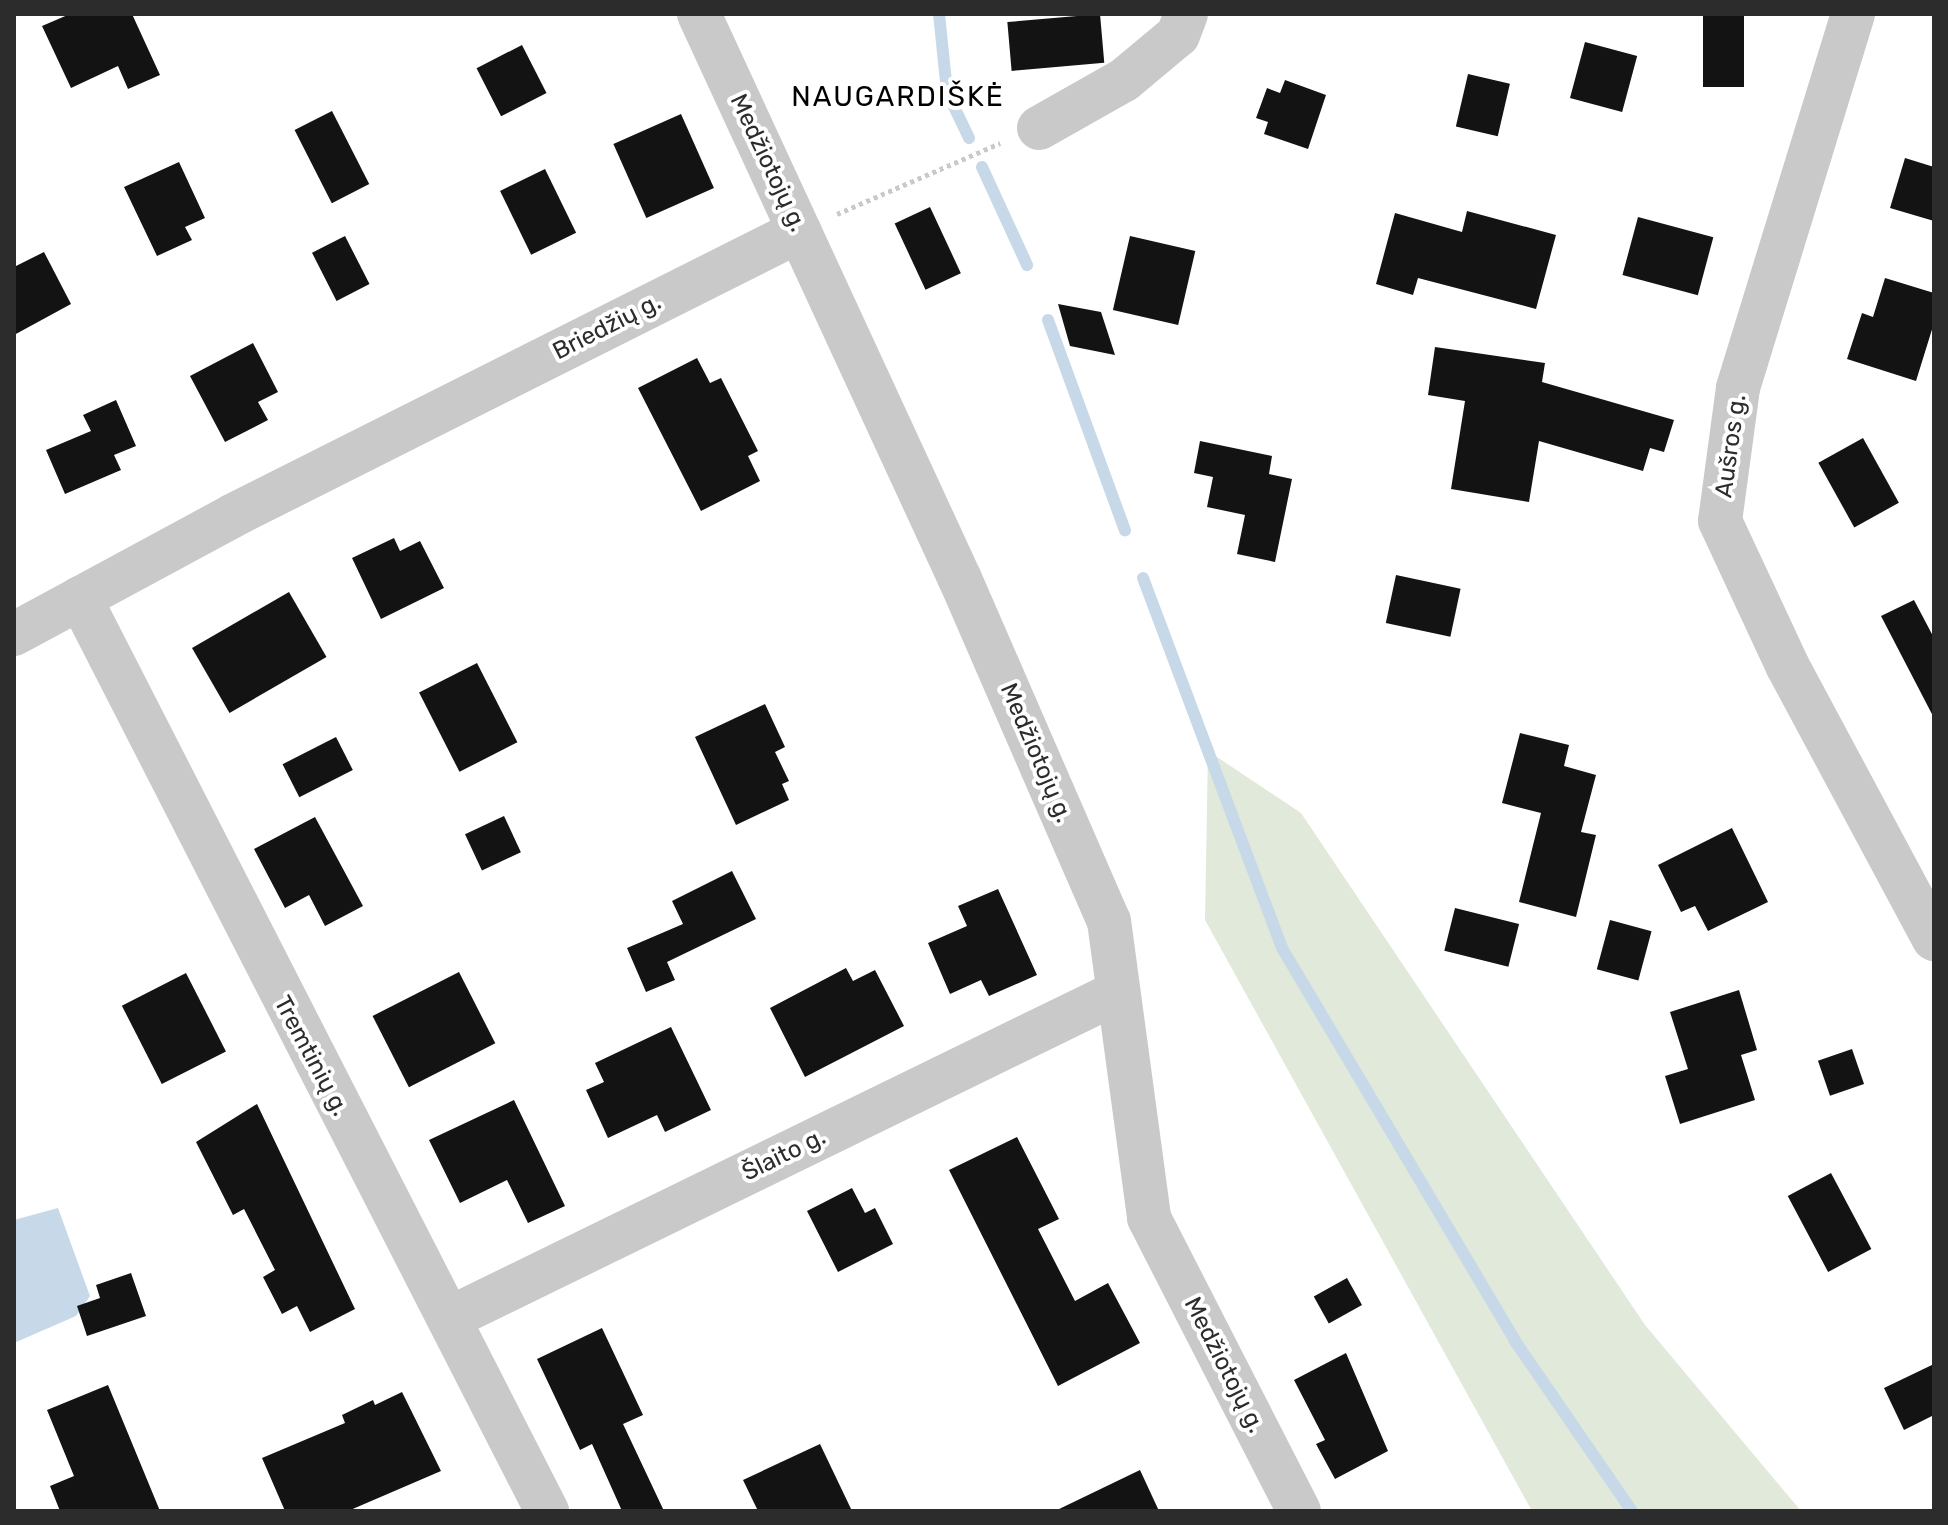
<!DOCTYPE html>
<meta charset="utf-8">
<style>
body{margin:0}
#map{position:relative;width:1948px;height:1525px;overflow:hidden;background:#fff;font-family:Rubik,sans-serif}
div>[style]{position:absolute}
.green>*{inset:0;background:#e1e9da}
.water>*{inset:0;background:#c7d9e8}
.stream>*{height:12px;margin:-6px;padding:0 6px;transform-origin:6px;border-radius:6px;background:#c7d9e8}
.building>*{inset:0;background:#131313;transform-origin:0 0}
.path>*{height:5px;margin-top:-2.5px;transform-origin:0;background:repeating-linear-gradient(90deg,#c9c9c9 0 4px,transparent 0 8px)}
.minor>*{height:44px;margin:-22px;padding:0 22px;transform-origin:22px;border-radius:22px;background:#c9c9c9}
span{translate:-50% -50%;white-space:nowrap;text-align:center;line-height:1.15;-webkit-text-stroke:8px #fff;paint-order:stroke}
.street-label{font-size:24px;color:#2c2c2c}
.quarter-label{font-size:28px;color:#000;letter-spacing:2px}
.frame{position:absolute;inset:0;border:16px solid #2c2c2c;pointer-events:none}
</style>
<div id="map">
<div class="green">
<div style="clip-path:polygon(1208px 751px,1301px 813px,1645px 1325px,1801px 1511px,1532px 1511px,1205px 920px)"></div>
</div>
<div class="water">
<div style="clip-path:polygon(58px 1208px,90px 1296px,76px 1316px,14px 1343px,14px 1220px)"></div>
</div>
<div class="stream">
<div style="left:939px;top:14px;width:78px;rotate:84.1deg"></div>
<div style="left:947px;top:92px;width:51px;rotate:64.4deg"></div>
<div style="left:982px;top:167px;width:108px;rotate:65.3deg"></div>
<div style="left:1048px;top:320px;width:224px;rotate:69.9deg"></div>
<div style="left:1143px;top:578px;width:395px;rotate:69.4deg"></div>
<div style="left:1282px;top:948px;width:457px;rotate:59.3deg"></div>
<div style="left:1515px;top:1341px;width:206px;rotate:55.5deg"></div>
</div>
<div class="building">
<div style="clip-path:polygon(70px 14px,132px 14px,160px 75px,128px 89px,118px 66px,71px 88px,42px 26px)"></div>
<div style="left:1100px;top:14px;width:49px;height:93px;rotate:85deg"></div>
<div style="left:1703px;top:14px;width:41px;height:73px"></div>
<div style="left:1585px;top:42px;width:54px;height:58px;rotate:15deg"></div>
<div style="left:522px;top:45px;width:54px;height:51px;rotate:63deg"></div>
<div style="left:1468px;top:74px;width:43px;height:54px;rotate:13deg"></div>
<div style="clip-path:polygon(1285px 80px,1326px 95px,1308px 149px,1264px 134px,1268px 122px,1256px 118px,1267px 88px,1280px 93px)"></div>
<div style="left:332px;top:111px;width:82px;height:42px;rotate:63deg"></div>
<div style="left:681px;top:114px;width:81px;height:74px;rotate:66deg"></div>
<div style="clip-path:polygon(1905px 158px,1934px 167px,1934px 221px,1890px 208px)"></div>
<div style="clip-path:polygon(179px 162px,205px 218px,185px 227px,192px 240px,157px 256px,124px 187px)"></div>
<div style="left:545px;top:169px;width:71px;height:50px;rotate:64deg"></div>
<div style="left:930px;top:207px;width:73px;height:39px;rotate:65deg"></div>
<div style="clip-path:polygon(1467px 211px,1556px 235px,1536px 309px,1418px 278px,1413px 295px,1376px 284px,1395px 213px,1462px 232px)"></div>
<div style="left:1638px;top:217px;width:78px;height:60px;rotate:15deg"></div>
<div style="left:345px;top:236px;width:54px;height:37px;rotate:63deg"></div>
<div style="left:1130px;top:236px;width:67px;height:76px;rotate:13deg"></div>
<div style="clip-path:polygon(44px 252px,71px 304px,14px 335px,14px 267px)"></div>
<div style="clip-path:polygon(1885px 278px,1934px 293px,1934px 323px,1916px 381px,1847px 359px,1862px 313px,1873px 317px)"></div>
<div style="clip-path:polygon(1058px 304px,1101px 312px,1115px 355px,1070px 346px)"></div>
<div style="clip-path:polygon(253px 343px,278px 392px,258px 402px,268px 420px,225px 442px,190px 376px)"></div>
<div style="clip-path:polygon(1435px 347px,1545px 363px,1542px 382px,1674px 420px,1664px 452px,1650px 448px,1643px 471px,1539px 441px,1529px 502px,1451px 489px,1465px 401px,1428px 395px)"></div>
<div style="clip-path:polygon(697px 358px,710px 383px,721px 378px,758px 451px,748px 456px,760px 481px,701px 511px,638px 388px)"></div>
<div style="clip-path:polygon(116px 400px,136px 446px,114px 455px,121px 470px,65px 494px,46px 450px,91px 431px,83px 415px)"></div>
<div style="left:1863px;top:438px;width:74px;height:51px;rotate:61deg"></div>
<div style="clip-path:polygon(1200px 441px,1272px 456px,1269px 474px,1292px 479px,1275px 562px,1237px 554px,1245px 515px,1207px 507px,1213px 477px,1194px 473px)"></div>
<div style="clip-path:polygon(394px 538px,400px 551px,420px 541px,444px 588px,381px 619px,352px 558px)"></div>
<div style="left:1396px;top:575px;width:66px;height:49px;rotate:12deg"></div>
<div style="left:289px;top:592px;width:75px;height:112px;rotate:60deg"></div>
<div style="clip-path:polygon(1914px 600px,1934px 638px,1934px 718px,1881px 616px)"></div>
<div style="left:477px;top:663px;width:89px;height:65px;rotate:63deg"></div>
<div style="clip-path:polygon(765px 704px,785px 747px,775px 752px,789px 781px,782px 784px,789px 800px,736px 825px,695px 737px)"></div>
<div style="clip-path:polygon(1520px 733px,1569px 745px,1564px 766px,1596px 775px,1581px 832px,1596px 835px,1576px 917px,1519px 902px,1541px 813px,1502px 803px)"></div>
<div style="left:336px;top:737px;width:37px;height:60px;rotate:63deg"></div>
<div style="left:504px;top:816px;width:40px;height:43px;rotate:65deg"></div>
<div style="clip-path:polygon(315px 817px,363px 906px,325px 926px,309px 895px,285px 908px,254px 849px)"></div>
<div style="clip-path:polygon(1732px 828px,1768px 902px,1708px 931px,1695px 906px,1681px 912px,1658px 865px)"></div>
<div style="clip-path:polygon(732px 871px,756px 919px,667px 962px,675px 980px,646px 992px,627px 948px,683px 924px,672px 901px)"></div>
<div style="clip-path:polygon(998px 889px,1037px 975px,989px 996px,981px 980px,950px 994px,928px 943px,967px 926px,958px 906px)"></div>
<div style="left:1455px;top:908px;width:66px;height:44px;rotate:14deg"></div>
<div style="left:1610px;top:920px;width:43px;height:51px;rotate:15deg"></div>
<div style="clip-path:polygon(846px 968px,853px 981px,875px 970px,904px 1026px,805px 1077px,770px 1008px)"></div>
<div style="left:459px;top:972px;width:80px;height:97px;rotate:63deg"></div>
<div style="left:186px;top:973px;width:88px;height:72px;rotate:63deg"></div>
<div style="clip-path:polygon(1739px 990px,1757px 1050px,1741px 1055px,1755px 1100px,1680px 1124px,1665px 1076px,1688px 1069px,1670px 1012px)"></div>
<div style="clip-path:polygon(671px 1027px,711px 1110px,665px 1132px,657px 1115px,608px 1138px,586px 1090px,604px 1082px,595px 1063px)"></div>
<div style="left:1852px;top:1049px;width:37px;height:36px;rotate:71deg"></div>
<div style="clip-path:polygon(514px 1100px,565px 1206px,528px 1223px,507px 1180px,460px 1203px,429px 1140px)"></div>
<div style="clip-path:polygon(257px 1104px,355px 1309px,310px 1332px,297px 1306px,282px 1314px,263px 1277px,275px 1270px,244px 1209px,233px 1215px,196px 1142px)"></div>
<div style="clip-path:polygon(1017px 1137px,1059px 1219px,1038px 1229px,1075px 1301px,1108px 1283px,1140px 1343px,1058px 1386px,949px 1170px)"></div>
<div style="left:1831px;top:1173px;width:86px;height:49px;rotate:62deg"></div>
<div style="clip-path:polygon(852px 1188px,865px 1213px,875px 1208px,893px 1244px,838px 1272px,807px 1211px)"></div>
<div style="clip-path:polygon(131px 1273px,146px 1316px,87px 1336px,77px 1306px,100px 1298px,96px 1285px)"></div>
<div style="left:1347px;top:1278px;width:31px;height:38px;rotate:61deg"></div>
<div style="clip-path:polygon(602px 1328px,643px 1415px,623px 1424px,664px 1511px,622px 1511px,592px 1444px,580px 1450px,537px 1359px)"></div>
<div style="clip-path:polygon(1346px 1353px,1388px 1451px,1335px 1479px,1316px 1444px,1325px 1440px,1294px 1380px)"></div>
<div style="clip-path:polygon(1934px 1364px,1934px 1415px,1904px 1430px,1884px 1388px)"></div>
<div style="clip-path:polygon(108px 1385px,160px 1511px,60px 1511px,50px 1486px,74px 1476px,47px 1410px)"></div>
<div style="clip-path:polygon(402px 1392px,441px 1471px,348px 1511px,285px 1511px,262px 1458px,345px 1423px,342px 1415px,373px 1400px,375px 1405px)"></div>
<div style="clip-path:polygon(820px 1444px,852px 1511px,758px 1511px,743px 1480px)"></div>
<div style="clip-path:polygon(1140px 1470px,1159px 1511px,1055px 1511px)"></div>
</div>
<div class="path">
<div style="left:837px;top:214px;width:178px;rotate:-23.5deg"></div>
</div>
<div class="minor">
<div style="left:699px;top:14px;width:622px;rotate:65.21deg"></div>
<div style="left:960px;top:579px;width:373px;rotate:66.5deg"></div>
<div style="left:1109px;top:921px;width:300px;rotate:82.3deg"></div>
<div style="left:1149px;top:1218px;width:329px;rotate:62.9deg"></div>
<div style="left:1853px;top:14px;width:391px;rotate:107.1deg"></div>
<div style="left:1738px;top:388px;width:134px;rotate:97.7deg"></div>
<div style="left:1720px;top:521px;width:159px;rotate:65deg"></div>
<div style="left:1787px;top:665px;width:311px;rotate:61.8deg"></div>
<div style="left:1039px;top:128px;width:98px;rotate:-29.5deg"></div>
<div style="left:1124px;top:80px;width:70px;rotate:-39.8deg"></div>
<div style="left:1178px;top:35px;width:22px;rotate:-69deg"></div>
<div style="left:80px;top:598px;width:1026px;rotate:62.91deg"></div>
<div style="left:14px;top:634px;width:248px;rotate:-28.4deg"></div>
<div style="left:232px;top:516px;width:635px;rotate:-26.69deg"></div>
<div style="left:450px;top:1318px;width:743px;rotate:-26.01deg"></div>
</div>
<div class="street-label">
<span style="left:768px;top:163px;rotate:65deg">Medžiotojų g.</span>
<span style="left:607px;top:327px;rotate:-27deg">Briedžių g.</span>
<span style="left:1731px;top:446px;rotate:-82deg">Aušros g.</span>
<span style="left:1036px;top:753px;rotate:67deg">Medžiotojų g.</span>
<span style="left:311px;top:1056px;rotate:62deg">Tremtinių g.</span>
<span style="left:784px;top:1155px;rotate:-26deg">Šlaito g.</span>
<span style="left:1224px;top:1365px;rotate:63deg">Medžiotojų g.</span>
</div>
<div class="quarter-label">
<span style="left:898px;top:97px">NAUGARDIŠKĖ</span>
</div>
<div class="frame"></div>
</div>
